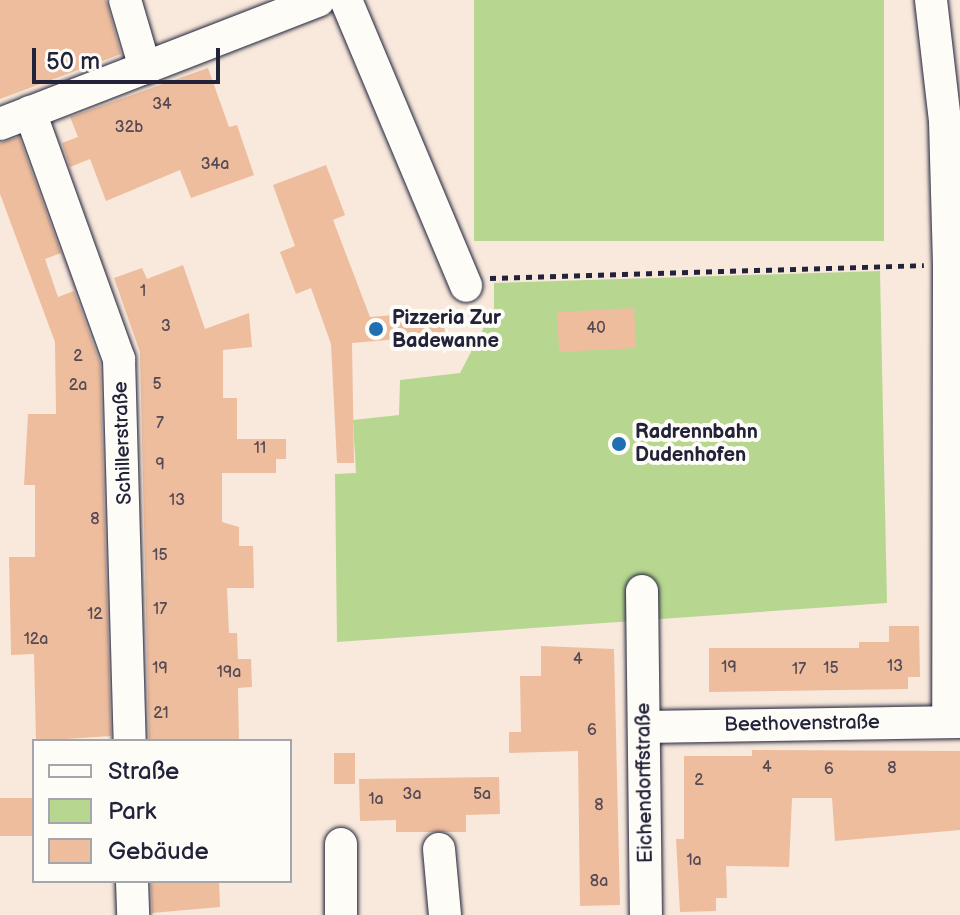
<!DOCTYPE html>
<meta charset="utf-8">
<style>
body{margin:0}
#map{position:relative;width:960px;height:915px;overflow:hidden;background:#f8e9dc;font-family:"Balsamiq Sans",sans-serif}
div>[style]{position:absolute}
.green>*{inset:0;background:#b7d790;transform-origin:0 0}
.building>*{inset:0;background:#edbd9e;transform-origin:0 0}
.path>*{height:5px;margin-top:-2.5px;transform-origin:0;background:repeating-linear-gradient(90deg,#22223b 0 6px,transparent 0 12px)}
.roads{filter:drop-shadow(0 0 2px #22223b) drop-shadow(0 0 2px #22223b)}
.minor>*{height:32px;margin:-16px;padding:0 16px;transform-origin:16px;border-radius:16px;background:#fdfcf7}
.dots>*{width:22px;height:22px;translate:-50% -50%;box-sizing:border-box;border:4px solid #fdfcf7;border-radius:50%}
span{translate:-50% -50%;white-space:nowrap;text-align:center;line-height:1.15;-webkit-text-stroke:8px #fdfcf7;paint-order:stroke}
.number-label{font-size:16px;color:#554954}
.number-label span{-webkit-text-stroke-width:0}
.poi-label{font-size:20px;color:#22223b;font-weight:700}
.left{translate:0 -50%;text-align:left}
.street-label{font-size:20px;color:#22223b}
.legend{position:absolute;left:32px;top:739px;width:260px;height:144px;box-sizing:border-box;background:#fdfcf7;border:2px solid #a5a5ac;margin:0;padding:10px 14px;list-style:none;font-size:24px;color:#22223b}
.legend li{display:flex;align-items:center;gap:16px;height:40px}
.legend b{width:40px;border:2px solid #a5a5ac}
.scale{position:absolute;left:32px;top:48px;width:188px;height:36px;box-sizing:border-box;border:4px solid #22223b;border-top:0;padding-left:10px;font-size:24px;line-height:28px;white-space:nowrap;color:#22223b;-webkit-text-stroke:6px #fdfcf7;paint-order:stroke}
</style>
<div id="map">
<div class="green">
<div style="left:474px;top:0;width:410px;height:241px"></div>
<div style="clip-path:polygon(880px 271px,887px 603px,337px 642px,335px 474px,356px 473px,353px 420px,399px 415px,400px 380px,460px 373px,494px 308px,494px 283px)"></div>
</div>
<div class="building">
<div style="clip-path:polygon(0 0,106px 0,121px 54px,0 99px)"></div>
<div style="clip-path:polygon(208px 68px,229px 127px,237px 125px,254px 175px,191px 198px,180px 170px,106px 201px,90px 159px,70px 167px,62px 143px,78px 137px,70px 117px)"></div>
<div style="clip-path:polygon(19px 137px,61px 253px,45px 259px,58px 297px,74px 291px,100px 363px,111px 736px,36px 741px,34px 654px,11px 655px,9px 557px,35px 557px,35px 485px,24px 485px,28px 414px,56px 414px,55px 342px,0 194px,0 143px)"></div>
<div style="clip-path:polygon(326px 165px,345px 215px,333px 220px,370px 317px,443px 311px,445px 335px,352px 343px,354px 463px,337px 463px,331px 344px,311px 288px,296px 294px,280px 252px,295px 246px,273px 185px)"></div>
<div style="clip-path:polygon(183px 265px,205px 329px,249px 313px,252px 347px,223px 350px,223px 398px,237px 398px,237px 439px,286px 439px,286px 459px,276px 459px,276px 473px,222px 473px,222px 522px,239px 527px,239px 546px,253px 546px,254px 588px,227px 588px,229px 633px,237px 633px,238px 659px,251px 659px,252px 687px,238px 688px,239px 740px,232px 741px,149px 741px,140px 352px,114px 278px,142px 268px,147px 279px)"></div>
<div style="left:634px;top:308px;width:40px;height:77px;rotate:87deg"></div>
<div style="clip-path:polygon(889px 626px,919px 626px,920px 677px,908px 677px,908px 689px,709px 692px,709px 648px,859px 648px,859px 642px,889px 642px)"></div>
<div style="clip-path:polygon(541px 646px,614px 649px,620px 905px,580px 906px,578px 751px,509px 753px,509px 732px,521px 732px,520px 676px,541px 676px)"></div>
<div style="clip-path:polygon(752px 750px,960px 751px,960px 830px,835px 841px,832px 798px,792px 798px,789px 867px,726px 866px,727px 898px,716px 898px,716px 911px,680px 912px,676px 839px,684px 839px,684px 756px,752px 756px)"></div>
<div style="left:334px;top:753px;width:21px;height:31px"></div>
<div style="clip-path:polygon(499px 777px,500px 814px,466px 815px,466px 832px,396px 832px,396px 820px,360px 821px,359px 779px)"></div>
<div style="left:0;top:798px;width:34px;height:38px"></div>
<div style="clip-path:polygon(219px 881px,220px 907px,152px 913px,151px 882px)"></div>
</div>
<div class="path">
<div style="left:490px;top:278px;width:434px;rotate:-1.7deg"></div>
</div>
<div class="roads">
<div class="minor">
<div style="left:125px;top:0;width:71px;rotate:73.6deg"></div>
<div style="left:346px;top:0;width:310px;rotate:67.2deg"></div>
<div style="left:931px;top:0;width:122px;rotate:83.4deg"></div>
<div style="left:945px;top:121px;width:144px;rotate:88.4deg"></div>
<div style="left:949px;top:265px;width:457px;rotate:90.1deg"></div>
<div style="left:30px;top:112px;width:263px;rotate:70.2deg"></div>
<div style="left:119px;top:359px;width:382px;rotate:88.4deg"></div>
<div style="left:0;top:124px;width:342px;rotate:-21.2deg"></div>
<div style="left:642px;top:591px;width:324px;rotate:89.3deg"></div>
<div style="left:644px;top:727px;width:316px;rotate:-0.9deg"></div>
<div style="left:341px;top:844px;width:71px;rotate:90deg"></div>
<div style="left:439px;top:849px;width:66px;rotate:84.8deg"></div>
<div style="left:132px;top:881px;width:34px;rotate:88deg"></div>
</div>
</div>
<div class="dots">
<div style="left:376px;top:329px;background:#1f6fb2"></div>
<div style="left:619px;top:444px;background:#1f6fb2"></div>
</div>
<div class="number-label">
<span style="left:162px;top:105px">34</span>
<span style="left:129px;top:128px">32b</span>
<span style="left:215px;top:165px">34a</span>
<span style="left:143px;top:292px">1</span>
<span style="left:166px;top:327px">3</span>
<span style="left:596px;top:329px">40</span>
<span style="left:78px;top:357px">2</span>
<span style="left:157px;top:385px">5</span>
<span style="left:78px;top:386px">2a</span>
<span style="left:160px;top:424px">7</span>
<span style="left:260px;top:449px">11</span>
<span style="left:160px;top:465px">9</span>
<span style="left:177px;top:501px">13</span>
<span style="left:95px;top:520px">8</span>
<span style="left:160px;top:556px">15</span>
<span style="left:160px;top:610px">17</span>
<span style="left:95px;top:615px">12</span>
<span style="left:36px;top:640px">12a</span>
<span style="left:578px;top:660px">4</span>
<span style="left:895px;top:667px">13</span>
<span style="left:729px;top:668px">19</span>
<span style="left:160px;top:669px">19</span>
<span style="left:831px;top:669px">15</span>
<span style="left:799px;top:670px">17</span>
<span style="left:229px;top:673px">19a</span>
<span style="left:161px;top:714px">21</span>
<span style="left:592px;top:731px">6</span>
<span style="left:767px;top:768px">4</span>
<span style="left:892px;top:769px">8</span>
<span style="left:829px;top:770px">6</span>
<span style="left:699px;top:781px">2</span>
<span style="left:412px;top:795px">3a</span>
<span style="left:482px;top:795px">5a</span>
<span style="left:376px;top:800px">1a</span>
<span style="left:599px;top:806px">8</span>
<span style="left:694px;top:861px">1a</span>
<span style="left:599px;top:882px">8a</span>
</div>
<div class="poi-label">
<span class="left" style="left:392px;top:330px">Pizzeria Zur<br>Badewanne</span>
<span class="left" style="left:635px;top:444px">Radrennbahn<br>Dudenhofen</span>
</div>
<div class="street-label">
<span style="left:123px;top:443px;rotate:-92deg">Schillerstraße</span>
<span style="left:802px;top:724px;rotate:-1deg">Beethovenstraße</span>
<span style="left:645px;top:783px;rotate:-91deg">Eichendorffstraße</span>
</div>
<ul class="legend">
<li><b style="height:10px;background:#fdfcf7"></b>Straße</li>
<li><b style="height:22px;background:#b7d790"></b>Park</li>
<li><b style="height:22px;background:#edbd9e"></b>Gebäude</li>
</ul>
<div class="scale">50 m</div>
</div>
